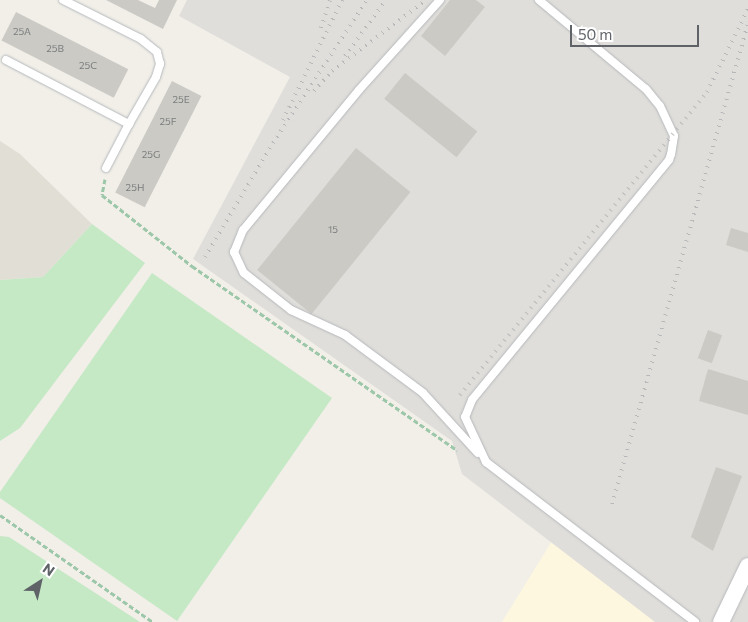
<!DOCTYPE html>
<style>
body{margin:0}
#map{position:relative;width:748px;height:622px;overflow:hidden;background:#f1efe8;font-family:Commissioner,sans-serif}
div>[style]{position:absolute}
.commercial>*{inset:0;background:#fef7e0}
.industrial>*{inset:0;background:#e0deda}
.education>*{inset:0;background:#e1ded6}
.green>*{inset:0;background:#c5e8c5}
.building>*{inset:0;background:#cccac5;transform-origin:0 0}
.path>*{height:3px;margin-top:-1.5px;transform-origin:0;background:repeating-linear-gradient(90deg,#9cc7a9 0 5px,transparent 0 7.5px)}
.roads{filter:drop-shadow(0 0 1px #b5b8bc) drop-shadow(0 0 1px #b5b8bc)}
.service>*{height:8px;margin:-4px;padding:0 4px;transform-origin:4px;border-radius:4px;background:#fff}
.minor>*{height:16px;margin:-8px;padding:0 8px;transform-origin:8px;border-radius:8px;background:#fff}
.rail>*{height:4px;margin-top:-2px;transform-origin:0;background:repeating-linear-gradient(90deg,#b6b7b8 0 1px,transparent 0 7px)}
span{translate:-50% -50%;white-space:nowrap;text-align:center;line-height:1.15;-webkit-text-stroke:5px #fff;paint-order:stroke}
.number-label{font-size:10px;color:#7a7d7f}
.number-label span{-webkit-text-stroke-width:0}
.north{position:absolute;left:15px;top:557px;width:50px;height:50px;-webkit-text-stroke:4px #fff;paint-order:stroke;rotate:35deg;font-size:14px;font-weight:700;line-height:20px;text-align:center;color:#5f6368}
.north::after{content:'';display:block;margin:auto;width:18px;height:22px;background:#5f6368;clip-path:polygon(50% 0,100% 100%,50% 72%,0 100%)}
.scale{position:absolute;left:570px;top:25px;width:129px;height:22px;box-sizing:border-box;border:2px solid #5f6368;border-top:0;padding-left:6px;font-size:15px;line-height:18px;white-space:nowrap;color:#5f6368;-webkit-text-stroke:4px #fff;paint-order:stroke}
</style>
<div id="map">
<div class="commercial">
<div style="clip-path:polygon(552px 541px,655px 622px,502px 622px)"></div>
</div>
<div class="industrial">
<div style="clip-path:polygon(187px 0,748px 0,748px 622px,655px 622px,462px 474px,452px 441px,193px 259px,290px 77px,179px 16px)"></div>
</div>
<div class="education">
<div style="clip-path:polygon(0 141px,20px 154px,92px 224px,43px 277px,0 280px)"></div>
</div>
<div class="green">
<div style="clip-path:polygon(92px 224px,145px 263px,20px 428px,0 441px,0 280px,43px 277px)"></div>
<div style="clip-path:polygon(152px 273px,332px 398px,177px 621px,0 498px,0 492px)"></div>
<div style="clip-path:polygon(0 536px,9px 537px,140px 622px,0 622px)"></div>
</div>
<div class="building">
<div style="clip-path:polygon(106px 0,138px 0,155px 8px,159px 0,177px 0,163px 29px)"></div>
<div style="clip-path:polygon(450px 0,476px 0,485px 7px,445px 56px,421px 36px)"></div>
<div style="left:16px;top:12px;width:126px;height:32px;rotate:27deg"></div>
<div style="left:405px;top:73px;width:93px;height:33px;rotate:39deg"></div>
<div style="left:172px;top:81px;width:33px;height:125px;rotate:27deg"></div>
<div style="left:356px;top:148px;width:70px;height:157px;rotate:39deg"></div>
<div style="clip-path:polygon(731px 228px,748px 233px,748px 252px,726px 245px)"></div>
<div style="left:708px;top:330px;width:15px;height:30px;rotate:20deg"></div>
<div style="clip-path:polygon(708px 369px,748px 381px,748px 415px,699px 401px)"></div>
<div style="clip-path:polygon(716px 467px,742px 476px,713px 551px,691px 537px)"></div>
</div>
<div class="path">
<div style="left:105px;top:179px;width:16px;rotate:101deg"></div>
<div style="left:102px;top:195px;width:115px;rotate:38.3deg"></div>
<div style="left:192px;top:266px;width:323px;rotate:34.8deg"></div>
<div style="left:0;top:515px;width:187px;rotate:35deg"></div>
</div>
<div class="roads">
<div class="service">
<div style="left:440px;top:0;width:121px;rotate:132deg"></div>
<div style="left:359px;top:90px;width:182px;rotate:129.6deg"></div>
<div style="left:243px;top:230px;width:24px;rotate:112deg"></div>
<div style="left:234px;top:252px;width:23px;rotate:65deg"></div>
<div style="left:244px;top:273px;width:60px;rotate:38.2deg"></div>
<div style="left:291px;top:310px;width:60px;rotate:24.8deg"></div>
<div style="left:345px;top:335px;width:97px;rotate:36.6deg"></div>
<div style="left:423px;top:393px;width:81px;rotate:47.5deg"></div>
<div style="left:539px;top:0;width:139px;rotate:39.8deg"></div>
<div style="left:646px;top:89px;width:22px;rotate:51deg"></div>
<div style="left:660px;top:106px;width:33px;rotate:65deg"></div>
<div style="left:674px;top:136px;width:18px;rotate:99deg"></div>
<div style="left:671px;top:154px;width:6px;rotate:108deg"></div>
<div style="left:669px;top:160px;width:310px;rotate:129.4deg"></div>
<div style="left:472px;top:400px;width:18px;rotate:112deg"></div>
<div style="left:465px;top:417px;width:50px;rotate:65deg"></div>
<div style="left:486px;top:462px;width:263px;rotate:37.4deg"></div>
<div style="left:6px;top:60px;width:139px;rotate:27.5deg"></div>
<div style="left:129px;top:124px;width:54px;rotate:-60.1deg"></div>
<div style="left:156px;top:77px;width:14px;rotate:-73deg"></div>
<div style="left:160px;top:64px;width:12px;rotate:-104deg"></div>
<div style="left:157px;top:52px;width:21px;rotate:-141deg"></div>
<div style="left:141px;top:39px;width:87px;rotate:-153.4deg"></div>
<div style="left:106px;top:168px;width:50px;rotate:-62.4deg"></div>
</div>
<div class="minor">
<div style="left:721px;top:622px;width:62px;rotate:-64.3deg"></div>
</div>
</div>
<div class="rail">
<div style="left:321px;top:28px;width:29px;rotate:-72deg"></div>
<div style="left:345px;top:56px;width:69px;rotate:-53.8deg"></div>
<div style="left:314px;top:91px;width:27px;rotate:-48deg"></div>
<div style="left:332px;top:71px;width:118px;rotate:-37.1deg"></div>
<div style="left:283px;top:120px;width:134px;rotate:-63.8deg"></div>
<div style="left:205px;top:257px;width:133px;rotate:-59.2deg"></div>
<div style="left:273px;top:143px;width:171px;rotate:-56.7deg"></div>
<div style="left:460px;top:395px;width:391px;rotate:-50.8deg"></div>
<div style="left:707px;top:92px;width:93px;rotate:-63.7deg"></div>
<div style="left:612px;top:504px;width:499px;rotate:-74.2deg"></div>
</div>
<div class="number-label">
<span style="left:22px;top:32px">25A</span>
<span style="left:55px;top:49px">25B</span>
<span style="left:88px;top:66px">25C</span>
<span style="left:181px;top:100px">25E</span>
<span style="left:168px;top:122px">25F</span>
<span style="left:151px;top:155px">25G</span>
<span style="left:135px;top:188px">25H</span>
<span style="left:333px;top:230px">15</span>
</div>
<div class="north">N</div>
<div class="scale">50 m</div>
</div>
